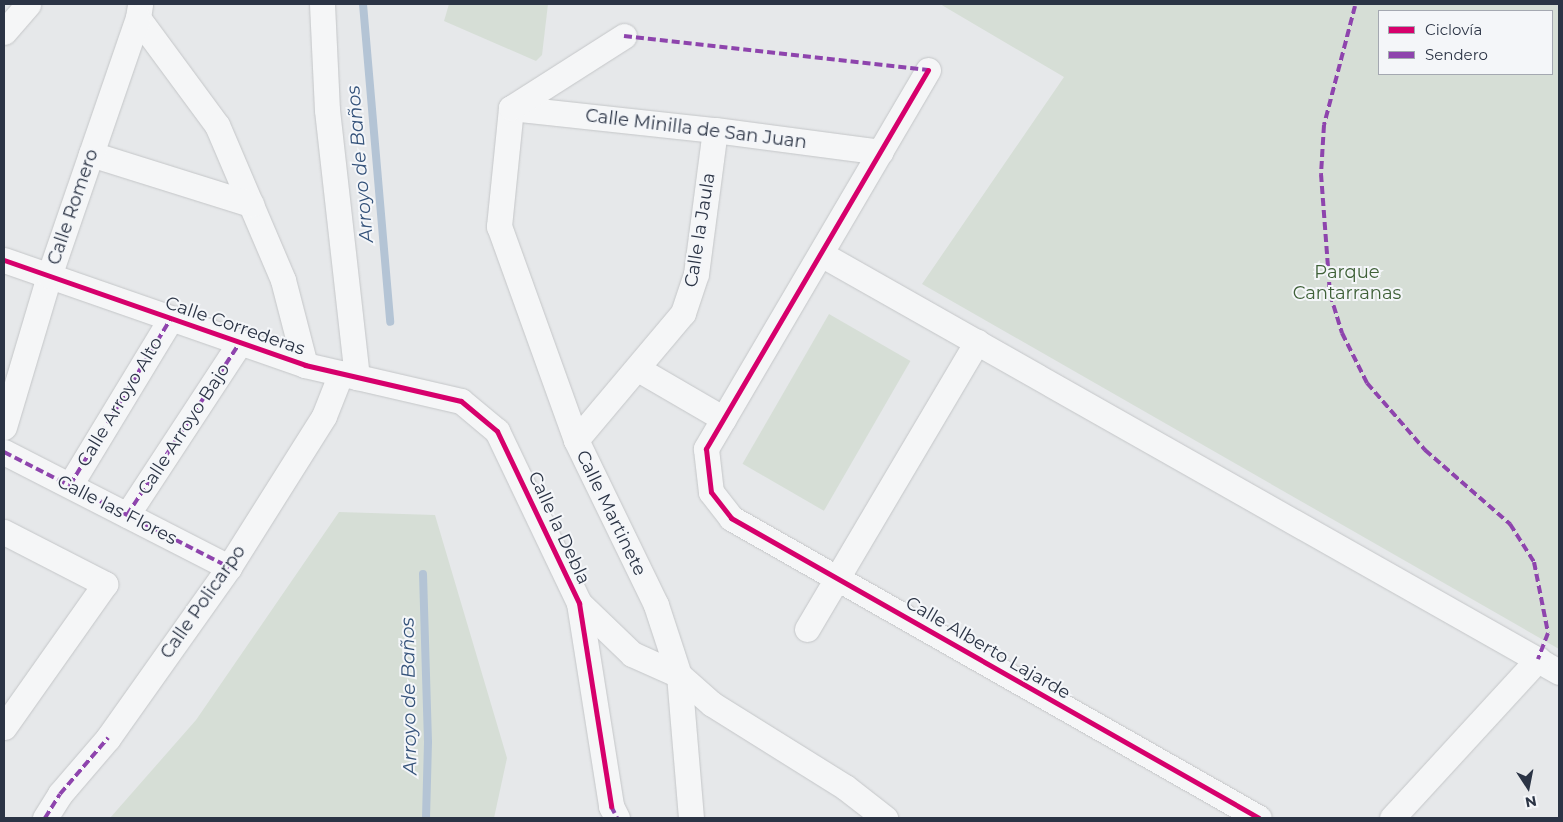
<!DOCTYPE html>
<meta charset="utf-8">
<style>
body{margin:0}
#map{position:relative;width:1563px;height:822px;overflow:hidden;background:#e6e8ea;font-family:Montserrat,sans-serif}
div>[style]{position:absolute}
.green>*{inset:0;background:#d6ded6;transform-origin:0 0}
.stream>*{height:8px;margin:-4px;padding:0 4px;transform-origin:4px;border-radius:4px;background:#b4c4d5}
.roads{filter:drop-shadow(0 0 1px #c4c6c8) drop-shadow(0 0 1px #c4c6c8)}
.minor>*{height:25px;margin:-12.5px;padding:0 12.5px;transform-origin:12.5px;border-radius:12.5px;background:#f5f6f7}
.quiet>*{height:4px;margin-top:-2px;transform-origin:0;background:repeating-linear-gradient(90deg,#8e44ad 0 8px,transparent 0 12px)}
.cycleway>*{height:5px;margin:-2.5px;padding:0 2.5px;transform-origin:2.5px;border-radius:2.5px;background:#d6006c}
span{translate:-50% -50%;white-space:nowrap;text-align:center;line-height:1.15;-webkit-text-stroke:4px #f4f6f9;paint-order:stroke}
.street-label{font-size:18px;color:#2b3445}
.park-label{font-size:18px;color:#3f6138}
.water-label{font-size:19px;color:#34527a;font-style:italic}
.frame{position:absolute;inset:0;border:5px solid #2b3445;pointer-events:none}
.legend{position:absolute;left:1378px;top:10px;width:175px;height:65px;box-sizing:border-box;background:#f4f6f9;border:1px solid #a4a8b1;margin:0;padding:6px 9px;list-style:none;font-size:15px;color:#2b3445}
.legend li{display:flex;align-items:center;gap:10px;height:25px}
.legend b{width:25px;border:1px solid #a4a8b1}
.north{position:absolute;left:1503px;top:762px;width:50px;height:50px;-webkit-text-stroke:4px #f4f6f9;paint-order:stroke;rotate:169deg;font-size:14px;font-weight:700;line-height:20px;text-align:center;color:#2b3445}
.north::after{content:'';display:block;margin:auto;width:18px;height:22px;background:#2b3445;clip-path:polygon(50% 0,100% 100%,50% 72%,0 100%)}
</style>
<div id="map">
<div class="green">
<div style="clip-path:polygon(449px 4px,548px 4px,542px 55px,536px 61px,444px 21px)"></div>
<div style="clip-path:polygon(evenodd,940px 4px,1559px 4px,1559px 649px,922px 284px,1064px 77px,940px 4px,1379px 11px,1552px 11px,1552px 74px,1379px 74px,1379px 11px)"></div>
<div style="left:829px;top:314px;width:94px;height:173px;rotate:30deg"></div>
<div style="clip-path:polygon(339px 512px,435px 515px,507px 758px,494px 818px,110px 818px,196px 720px)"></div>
</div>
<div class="stream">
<div style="left:363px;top:4px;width:319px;rotate:85.1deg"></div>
<div style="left:423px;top:574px;width:168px;rotate:88.3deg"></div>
<div style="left:428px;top:742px;width:76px;rotate:91.5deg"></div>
</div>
<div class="roads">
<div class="minor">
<div style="left:322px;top:4px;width:106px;rotate:87.3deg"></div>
<div style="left:327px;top:110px;width:269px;rotate:83.6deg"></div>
<div style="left:140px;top:5px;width:13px;rotate:99deg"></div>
<div style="left:138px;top:18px;width:133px;rotate:53.6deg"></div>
<div style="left:217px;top:125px;width:168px;rotate:66.9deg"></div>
<div style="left:283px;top:280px;width:88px;rotate:75.5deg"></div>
<div style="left:4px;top:32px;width:37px;rotate:-49deg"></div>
<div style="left:928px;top:70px;width:439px;rotate:120.4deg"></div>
<div style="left:706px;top:449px;width:43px;rotate:83.4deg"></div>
<div style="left:711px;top:492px;width:33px;rotate:52deg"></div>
<div style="left:731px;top:518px;width:607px;rotate:29.6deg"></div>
<div style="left:511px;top:108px;width:119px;rotate:95.8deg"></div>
<div style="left:499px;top:226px;width:227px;rotate:70.2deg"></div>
<div style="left:576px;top:440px;width:183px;rotate:64.1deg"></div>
<div style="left:656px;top:605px;width:74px;rotate:71.8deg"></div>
<div style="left:679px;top:675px;width:44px;rotate:41.3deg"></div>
<div style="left:712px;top:704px;width:157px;rotate:32deg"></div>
<div style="left:845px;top:787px;width:51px;rotate:37.8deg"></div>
<div style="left:511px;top:108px;width:205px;rotate:6.2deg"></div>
<div style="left:715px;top:130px;width:167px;rotate:7.5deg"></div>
<div style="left:511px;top:108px;width:134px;rotate:-32.5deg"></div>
<div style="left:91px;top:154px;width:168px;rotate:17.4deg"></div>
<div style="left:821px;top:254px;width:848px;rotate:29.53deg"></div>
<div style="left:4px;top:260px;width:319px;rotate:19.2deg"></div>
<div style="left:305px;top:365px;width:160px;rotate:13deg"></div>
<div style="left:461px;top:401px;width:47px;rotate:39.8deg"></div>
<div style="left:497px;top:431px;width:191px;rotate:64.5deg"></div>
<div style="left:579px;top:603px;width:206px;rotate:81deg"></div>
<div style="left:611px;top:806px;width:13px;rotate:63deg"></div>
<div style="left:638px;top:369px;width:99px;rotate:30.2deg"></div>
<div style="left:4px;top:427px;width:158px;rotate:-73.4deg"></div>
<div style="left:49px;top:276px;width:273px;rotate:-71deg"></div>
<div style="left:576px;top:440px;width:166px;rotate:-49.9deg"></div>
<div style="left:683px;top:313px;width:41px;rotate:-71.6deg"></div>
<div style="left:696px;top:274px;width:145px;rotate:-82.5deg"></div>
<div style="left:4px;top:452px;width:253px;rotate:27.1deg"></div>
<div style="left:70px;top:485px;width:195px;rotate:-58.8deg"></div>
<div style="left:127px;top:515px;width:207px;rotate:-56.8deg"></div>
<div style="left:4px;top:532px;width:114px;rotate:27.2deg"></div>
<div style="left:105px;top:584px;width:175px;rotate:125.2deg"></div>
<div style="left:579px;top:603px;width:74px;rotate:43.9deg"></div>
<div style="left:632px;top:654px;width:51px;rotate:24.1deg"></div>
<div style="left:679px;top:675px;width:144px;rotate:85.2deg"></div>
<div style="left:807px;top:629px;width:334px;rotate:-59.4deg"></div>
<div style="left:45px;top:818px;width:28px;rotate:-58deg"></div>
<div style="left:60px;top:794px;width:74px;rotate:-49.4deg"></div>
<div style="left:108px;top:738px;width:209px;rotate:-54.7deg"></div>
<div style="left:229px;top:567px;width:178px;rotate:-57.8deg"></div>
<div style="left:324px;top:416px;width:46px;rotate:-68.4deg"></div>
<div style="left:1392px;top:818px;width:216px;rotate:-47.4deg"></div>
</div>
</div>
<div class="quiet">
<div style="left:1355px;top:6px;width:123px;rotate:104.6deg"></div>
<div style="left:1324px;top:125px;width:49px;rotate:93.5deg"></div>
<div style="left:1321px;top:174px;width:120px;rotate:85.7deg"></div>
<div style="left:1330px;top:294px;width:41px;rotate:72.9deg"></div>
<div style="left:1342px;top:333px;width:56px;rotate:63.4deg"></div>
<div style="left:1367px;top:383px;width:89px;rotate:49.1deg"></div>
<div style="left:1425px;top:450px;width:113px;rotate:41deg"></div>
<div style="left:1510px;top:524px;width:45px;rotate:57.7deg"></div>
<div style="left:1534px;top:562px;width:72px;rotate:78.8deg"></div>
<div style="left:1548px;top:633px;width:28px;rotate:111deg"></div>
<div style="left:624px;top:36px;width:306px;rotate:6.4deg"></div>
<div style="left:4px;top:452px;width:253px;rotate:27.1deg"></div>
<div style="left:70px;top:485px;width:195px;rotate:-58.8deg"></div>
<div style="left:127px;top:515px;width:207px;rotate:-56.8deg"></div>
<div style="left:611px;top:806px;width:13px;rotate:63deg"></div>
<div style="left:45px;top:818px;width:28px;rotate:-58deg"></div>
<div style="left:60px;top:794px;width:74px;rotate:-49.4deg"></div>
</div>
<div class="cycleway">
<div style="left:928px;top:70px;width:439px;rotate:120.4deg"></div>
<div style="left:706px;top:449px;width:43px;rotate:83.4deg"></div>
<div style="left:711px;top:492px;width:33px;rotate:52deg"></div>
<div style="left:731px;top:518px;width:607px;rotate:29.6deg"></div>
<div style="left:4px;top:260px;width:319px;rotate:19.2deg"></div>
<div style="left:305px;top:365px;width:160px;rotate:13deg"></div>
<div style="left:461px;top:401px;width:47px;rotate:39.8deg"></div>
<div style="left:497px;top:431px;width:191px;rotate:64.5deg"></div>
<div style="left:579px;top:603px;width:206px;rotate:81deg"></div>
</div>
<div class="street-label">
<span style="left:696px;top:129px;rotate:7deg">Calle Minilla de San Juan</span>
<span style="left:73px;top:207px;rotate:-71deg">Calle Romero</span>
<span style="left:700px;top:230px;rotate:-81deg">Calle la Jaula</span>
<span style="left:235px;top:326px;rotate:19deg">Calle Correderas</span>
<span style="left:120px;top:402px;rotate:-59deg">Calle Arroyo Alto</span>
<span style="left:184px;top:429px;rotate:-57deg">Calle Arroyo Bajo</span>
<span style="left:117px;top:510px;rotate:27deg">Calle las Flores</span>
<span style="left:611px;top:513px;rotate:64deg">Calle Martinete</span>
<span style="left:559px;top:528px;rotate:65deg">Calle la Debla</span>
<span style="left:203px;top:602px;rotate:-55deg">Calle Policarpo</span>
<span style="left:988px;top:648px;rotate:30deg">Calle Alberto Lajarde</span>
</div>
<div class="park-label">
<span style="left:1347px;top:283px">Parque<br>Cantarranas</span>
</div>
<div class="water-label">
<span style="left:360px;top:164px;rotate:-95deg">Arroyo de Baños</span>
<span style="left:409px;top:696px;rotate:-91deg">Arroyo de Baños</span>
</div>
<div class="frame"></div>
<ul class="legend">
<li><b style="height:6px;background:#d6006c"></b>Ciclovía</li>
<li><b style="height:6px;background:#8e44ad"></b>Sendero</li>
</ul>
<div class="north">N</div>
</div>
